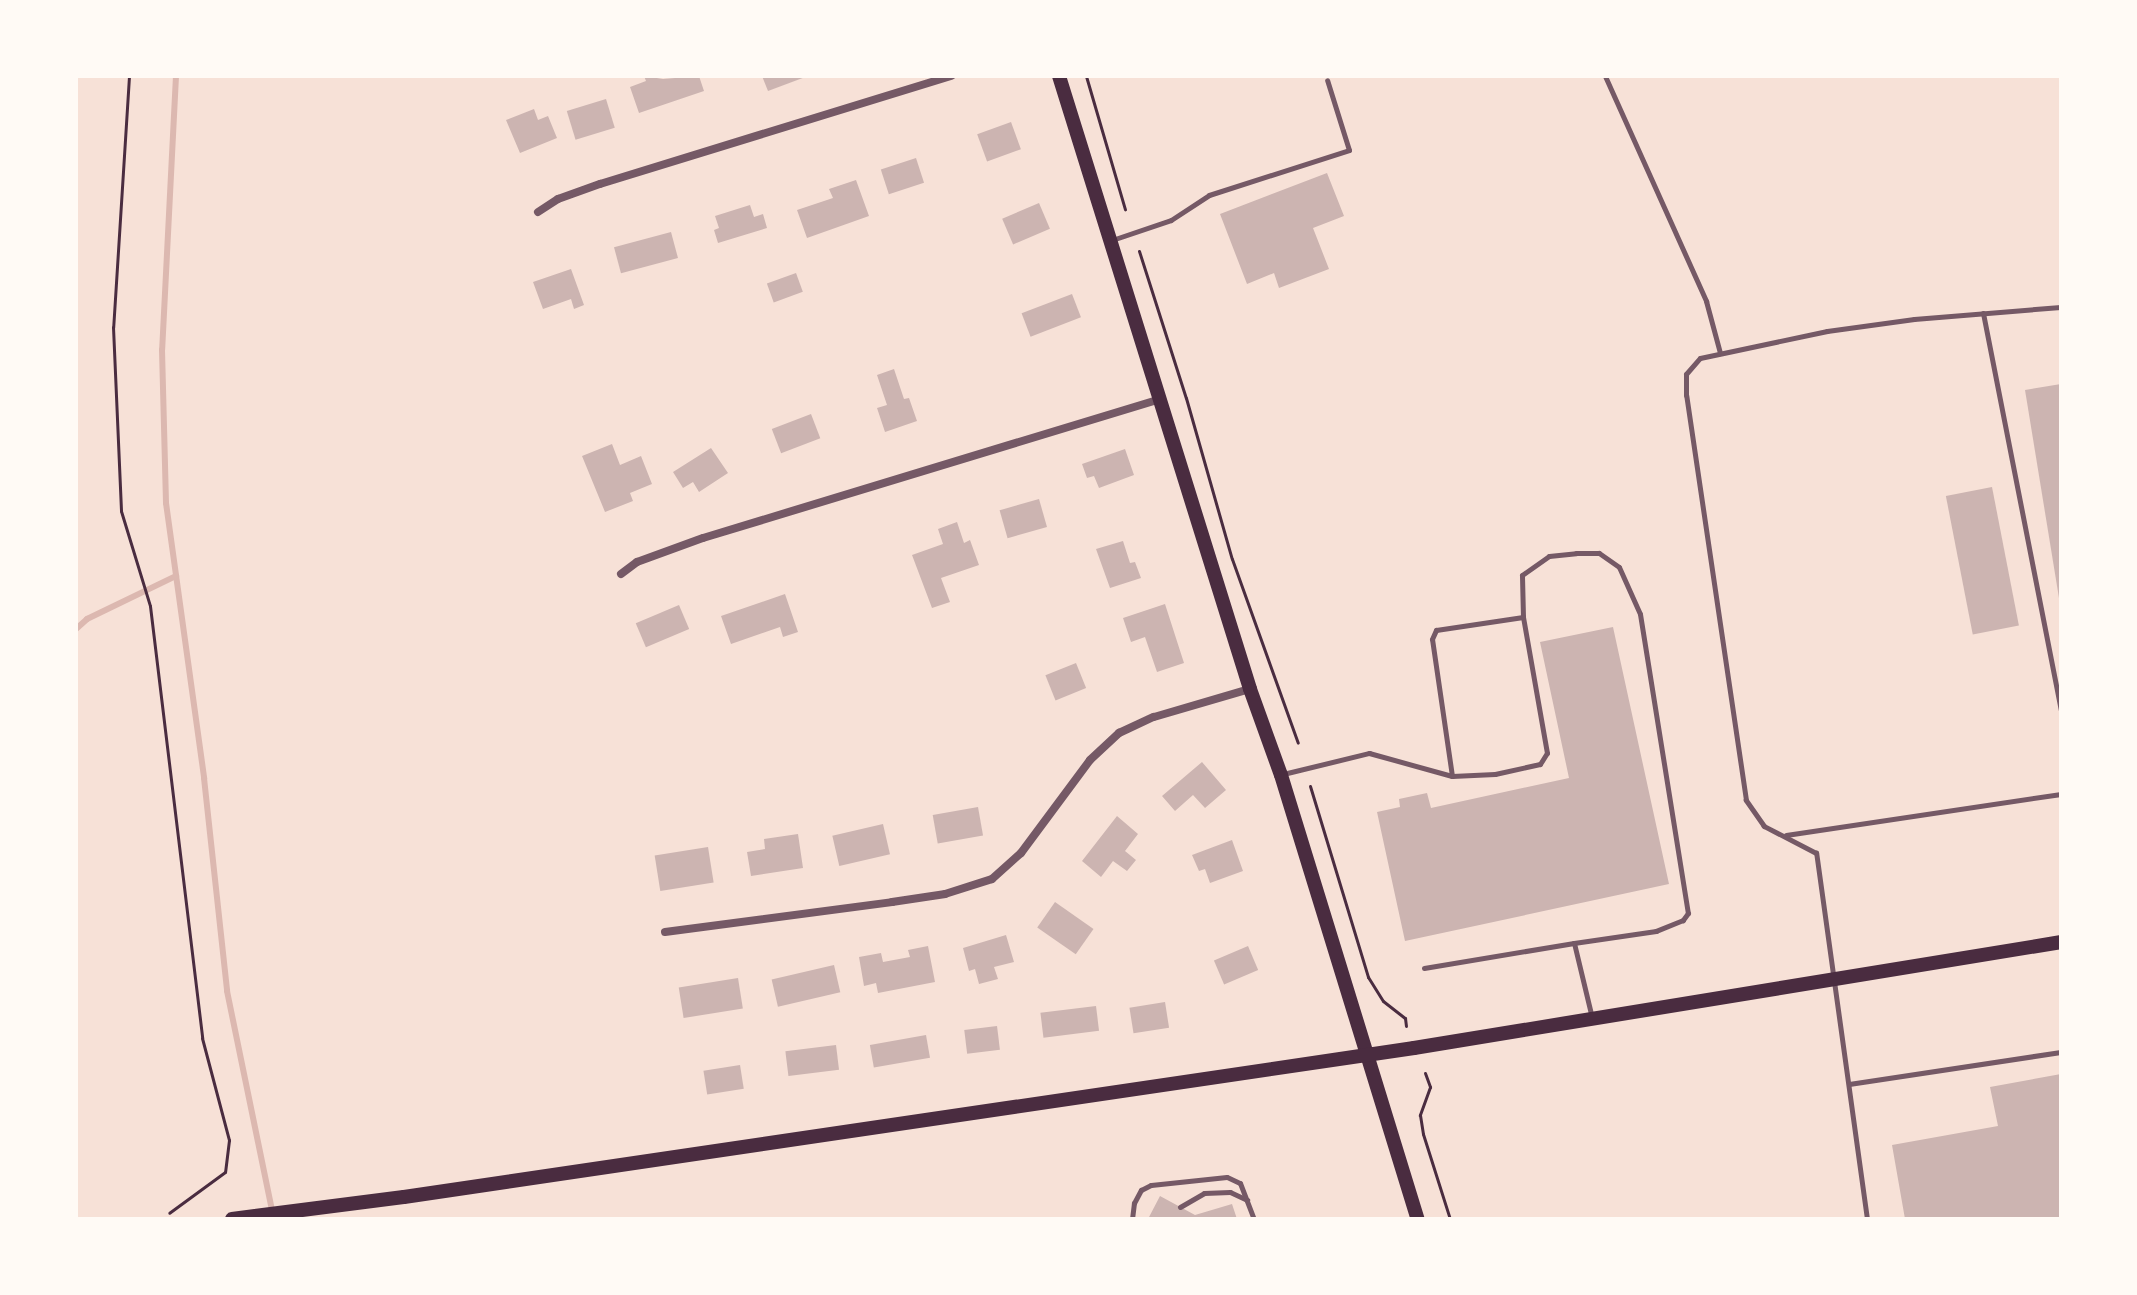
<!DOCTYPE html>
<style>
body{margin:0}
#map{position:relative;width:2137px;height:1295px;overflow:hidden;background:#f7e1d7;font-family:"DejaVu Sans",sans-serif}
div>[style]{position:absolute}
.stream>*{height:6px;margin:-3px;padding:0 3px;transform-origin:3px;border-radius:3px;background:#dcb8b0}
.building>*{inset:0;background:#ccb4b1;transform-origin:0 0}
.path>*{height:3px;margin:-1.5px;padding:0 1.5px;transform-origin:1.5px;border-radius:1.5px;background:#4a2c40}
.service>*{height:5px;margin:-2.5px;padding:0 2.5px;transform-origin:2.5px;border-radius:2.5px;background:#755966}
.minor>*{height:8px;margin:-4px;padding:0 4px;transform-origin:4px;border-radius:4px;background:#755966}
.secondary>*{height:14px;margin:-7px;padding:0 7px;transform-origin:7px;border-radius:7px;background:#4a2c40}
span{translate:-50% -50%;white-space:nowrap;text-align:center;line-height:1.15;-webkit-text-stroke:6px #fffaf5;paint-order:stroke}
.frame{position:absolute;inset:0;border:78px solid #fffaf5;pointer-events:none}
</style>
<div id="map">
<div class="stream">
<div style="left:176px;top:76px;width:274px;rotate:92.9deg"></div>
<div style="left:162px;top:350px;width:153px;rotate:88.5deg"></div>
<div style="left:166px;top:503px;width:278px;rotate:82.1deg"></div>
<div style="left:204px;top:778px;width:214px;rotate:83.8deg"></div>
<div style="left:227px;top:991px;width:225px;rotate:78.4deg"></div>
<div style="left:76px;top:629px;width:15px;rotate:-42deg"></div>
<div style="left:87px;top:619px;width:99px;rotate:-25.8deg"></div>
</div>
<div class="building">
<div style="clip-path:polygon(644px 76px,663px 79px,699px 76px,704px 91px,639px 113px,630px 87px,646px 81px)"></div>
<div style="clip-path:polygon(762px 76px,808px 76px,768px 91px)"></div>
<div style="left:606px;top:99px;width:30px;height:41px;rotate:73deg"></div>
<div style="clip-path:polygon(534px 109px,538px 120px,548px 116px,557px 138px,520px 153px,506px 120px)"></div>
<div style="left:1011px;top:122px;width:29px;height:36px;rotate:70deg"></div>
<div style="left:916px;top:158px;width:26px;height:37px;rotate:72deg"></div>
<div style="clip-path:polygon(1327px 173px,1344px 216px,1313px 228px,1329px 269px,1279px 288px,1274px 273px,1247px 284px,1220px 214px)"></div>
<div style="clip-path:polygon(856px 180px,869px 216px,807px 238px,797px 210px,833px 198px,829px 189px)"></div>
<div style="left:1039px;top:203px;width:28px;height:40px;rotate:67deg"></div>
<div style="clip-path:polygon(750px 205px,754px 217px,763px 214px,767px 228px,718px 243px,714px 230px,719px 228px,715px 216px)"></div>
<div style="left:671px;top:232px;width:27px;height:59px;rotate:75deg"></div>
<div style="clip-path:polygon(571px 269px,584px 305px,574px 309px,571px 299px,543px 309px,533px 282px)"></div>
<div style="left:796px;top:273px;width:20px;height:31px;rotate:70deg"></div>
<div style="left:1072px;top:294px;width:25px;height:54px;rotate:69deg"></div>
<div style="clip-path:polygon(894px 369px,904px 399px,909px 398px,917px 421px,885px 432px,877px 408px,887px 405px,877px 375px)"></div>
<div style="clip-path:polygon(2061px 384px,2061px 598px,2059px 598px,2025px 390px)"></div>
<div style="left:811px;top:414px;width:26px;height:42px;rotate:69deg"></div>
<div style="clip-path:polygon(612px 444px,620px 465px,641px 456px,652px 484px,630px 493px,633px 501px,605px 512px,582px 456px)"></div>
<div style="clip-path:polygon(711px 448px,728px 473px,699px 492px,693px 482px,683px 488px,673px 472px)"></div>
<div style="clip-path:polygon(1125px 449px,1134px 475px,1099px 488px,1094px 476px,1087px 478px,1082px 464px)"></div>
<div style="left:1992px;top:487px;width:141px;height:47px;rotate:79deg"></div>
<div style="left:1039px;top:499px;width:29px;height:41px;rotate:74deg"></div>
<div style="clip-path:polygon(957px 522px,964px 543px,970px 540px,979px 565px,941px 578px,950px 602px,932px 608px,912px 555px,943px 544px,938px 529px)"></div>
<div style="clip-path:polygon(1123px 541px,1130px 563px,1135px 562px,1141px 578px,1110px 588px,1096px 549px)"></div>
<div style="clip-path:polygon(785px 594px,798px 632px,783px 637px,780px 627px,731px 644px,721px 616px)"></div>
<div style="clip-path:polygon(1165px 604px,1184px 663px,1157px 672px,1145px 637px,1131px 642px,1123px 618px)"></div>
<div style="left:679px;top:605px;width:26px;height:47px;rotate:67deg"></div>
<div style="clip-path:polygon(1613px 627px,1669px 884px,1405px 941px,1377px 812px,1400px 807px,1399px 799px,1427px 793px,1431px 808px,1569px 778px,1540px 642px)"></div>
<div style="left:1076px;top:663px;width:27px;height:33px;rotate:68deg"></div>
<div style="clip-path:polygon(1202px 762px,1226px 790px,1205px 808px,1193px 795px,1175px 811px,1162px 796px)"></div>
<div style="left:978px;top:807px;width:29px;height:46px;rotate:80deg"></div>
<div style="clip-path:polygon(1117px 816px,1138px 834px,1125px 851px,1136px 860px,1127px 871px,1113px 861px,1101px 877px,1082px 861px)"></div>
<div style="left:883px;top:824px;width:31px;height:52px;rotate:77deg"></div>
<div style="clip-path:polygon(798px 834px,803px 868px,751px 876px,747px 852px,765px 849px,764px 839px)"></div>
<div style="clip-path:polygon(1232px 840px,1243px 871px,1210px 883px,1205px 869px,1199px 871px,1192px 855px)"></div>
<div style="left:708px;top:847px;width:36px;height:54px;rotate:81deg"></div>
<div style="left:1055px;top:902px;width:47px;height:31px;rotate:35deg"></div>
<div style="clip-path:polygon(1006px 935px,1014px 962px,994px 967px,998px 979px,979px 984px,975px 969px,969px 971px,963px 948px)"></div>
<div style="clip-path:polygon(928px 946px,935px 982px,878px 993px,876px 983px,864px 986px,859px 957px,881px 953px,883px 962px,910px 957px,908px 950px)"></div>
<div style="left:1248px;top:946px;width:26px;height:37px;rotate:67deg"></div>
<div style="left:834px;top:965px;width:28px;height:64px;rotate:77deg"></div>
<div style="left:738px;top:978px;width:31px;height:60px;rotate:81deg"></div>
<div style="left:1165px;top:1002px;width:26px;height:36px;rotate:81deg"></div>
<div style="left:1096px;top:1006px;width:25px;height:56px;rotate:83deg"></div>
<div style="left:997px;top:1026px;width:24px;height:33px;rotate:83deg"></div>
<div style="left:926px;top:1035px;width:23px;height:57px;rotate:80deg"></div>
<div style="left:836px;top:1045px;width:25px;height:51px;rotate:83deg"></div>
<div style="left:740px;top:1065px;width:24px;height:37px;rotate:81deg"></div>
<div style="clip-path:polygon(2061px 1074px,2061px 1219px,1905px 1219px,1892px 1145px,1998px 1126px,1990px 1087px)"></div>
<div style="clip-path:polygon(1160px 1196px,1195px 1215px,1232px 1204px,1237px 1219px,1148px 1219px)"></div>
</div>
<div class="path">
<div style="left:129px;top:76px;width:252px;rotate:93.6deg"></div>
<div style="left:113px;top:327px;width:184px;rotate:87.5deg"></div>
<div style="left:121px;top:511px;width:99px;rotate:73deg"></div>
<div style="left:150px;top:606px;width:435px;rotate:83.1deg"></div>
<div style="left:202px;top:1038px;width:106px;rotate:75.2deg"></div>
<div style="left:229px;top:1140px;width:32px;rotate:97deg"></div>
<div style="left:225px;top:1172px;width:69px;rotate:143.8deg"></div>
<div style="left:1086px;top:76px;width:139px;rotate:73.7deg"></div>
<div style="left:1139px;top:251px;width:154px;rotate:72.3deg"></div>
<div style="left:1186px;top:398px;width:167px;rotate:74.1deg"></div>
<div style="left:1232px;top:559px;width:195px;rotate:70.3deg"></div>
<div style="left:1310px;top:786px;width:200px;rotate:73.1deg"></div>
<div style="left:1368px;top:977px;width:28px;rotate:58deg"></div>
<div style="left:1383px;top:1001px;width:28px;rotate:38deg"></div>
<div style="left:1405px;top:1018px;width:8px;rotate:83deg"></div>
<div style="left:1425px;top:1073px;width:15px;rotate:70deg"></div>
<div style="left:1430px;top:1087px;width:30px;rotate:110deg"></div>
<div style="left:1420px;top:1115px;width:19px;rotate:81deg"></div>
<div style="left:1423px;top:1134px;width:89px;rotate:72.4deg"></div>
</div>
<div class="service">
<div style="left:1605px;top:76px;width:247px;rotate:65.8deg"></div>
<div style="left:1706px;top:301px;width:54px;rotate:74.9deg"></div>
<div style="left:1112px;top:240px;width:62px;rotate:-18.7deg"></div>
<div style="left:1171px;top:220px;width:45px;rotate:-33.3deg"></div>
<div style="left:1209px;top:195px;width:147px;rotate:-17.8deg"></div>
<div style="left:1349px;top:150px;width:73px;rotate:-107.4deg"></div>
<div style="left:1983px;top:313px;width:405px;rotate:78.9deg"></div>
<div style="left:1283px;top:774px;width:89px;rotate:-13.7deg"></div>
<div style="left:1369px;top:753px;width:86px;rotate:15.5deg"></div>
<div style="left:1452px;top:776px;width:43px;rotate:-2.7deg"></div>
<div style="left:1495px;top:774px;width:46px;rotate:-12.5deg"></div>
<div style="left:1540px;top:764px;width:13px;rotate:-58deg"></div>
<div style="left:1547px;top:753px;width:138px;rotate:-100deg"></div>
<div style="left:1523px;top:617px;width:42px;rotate:-91.4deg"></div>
<div style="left:1522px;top:575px;width:33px;rotate:-35deg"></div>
<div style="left:1549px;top:556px;width:27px;rotate:-6deg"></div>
<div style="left:1576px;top:553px;width:23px"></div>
<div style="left:1599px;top:553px;width:24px;rotate:35deg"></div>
<div style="left:1619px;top:567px;width:51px;rotate:65.9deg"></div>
<div style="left:1640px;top:614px;width:303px;rotate:80.9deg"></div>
<div style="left:1688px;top:913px;width:9px;rotate:126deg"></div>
<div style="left:1683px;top:920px;width:29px;rotate:158deg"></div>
<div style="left:1656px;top:931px;width:83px;rotate:171.7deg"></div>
<div style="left:1574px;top:943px;width:77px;rotate:76.5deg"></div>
<div style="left:1452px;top:776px;width:138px;rotate:-98.3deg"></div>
<div style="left:1432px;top:639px;width:10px;rotate:-66deg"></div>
<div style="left:1436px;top:630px;width:88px;rotate:-8.5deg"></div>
<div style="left:2061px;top:828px;width:15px;rotate:90deg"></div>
<div style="left:1786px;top:835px;width:278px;rotate:-8.5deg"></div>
<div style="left:1424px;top:968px;width:152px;rotate:-9.5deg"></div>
<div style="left:1849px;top:1084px;width:214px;rotate:-8.6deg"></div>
<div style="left:1180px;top:1207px;width:28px;rotate:-30deg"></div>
<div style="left:1204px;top:1193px;width:26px;rotate:-2deg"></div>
<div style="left:1230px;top:1192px;width:19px;rotate:25deg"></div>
<div style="left:1132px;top:1219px;width:16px;rotate:-83deg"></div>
<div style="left:1134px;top:1203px;width:15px;rotate:-62deg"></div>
<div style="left:1141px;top:1190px;width:11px;rotate:-27deg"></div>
<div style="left:1151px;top:1185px;width:76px;rotate:-6deg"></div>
<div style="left:1227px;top:1177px;width:14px;rotate:25deg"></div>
<div style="left:1240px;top:1183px;width:39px;rotate:69deg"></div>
<div style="left:1867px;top:1219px;width:370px;rotate:-97.9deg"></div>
<div style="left:1816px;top:853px;width:59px;rotate:-152.6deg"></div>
<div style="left:1764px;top:826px;width:32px;rotate:-125deg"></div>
<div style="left:1746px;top:800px;width:409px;rotate:-98.4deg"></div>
<div style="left:1686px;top:395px;width:21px;rotate:-90deg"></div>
<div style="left:1686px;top:374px;width:21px;rotate:-49deg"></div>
<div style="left:1700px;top:358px;width:130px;rotate:-12deg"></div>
<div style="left:1827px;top:331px;width:88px;rotate:-7.9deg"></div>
<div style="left:1914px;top:319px;width:147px;rotate:-4.7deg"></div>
</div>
<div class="minor">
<div style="left:538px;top:212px;width:24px;rotate:-33deg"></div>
<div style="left:558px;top:199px;width:45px;rotate:-19.7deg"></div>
<div style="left:600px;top:184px;width:368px;rotate:-17.1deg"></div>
<div style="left:621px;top:574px;width:20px;rotate:-37deg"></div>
<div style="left:637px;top:562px;width:70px;rotate:-20deg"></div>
<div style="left:703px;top:538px;width:479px;rotate:-16.9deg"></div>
<div style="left:665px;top:932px;width:229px;rotate:-7.5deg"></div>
<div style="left:892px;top:902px;width:54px;rotate:-8.6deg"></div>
<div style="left:945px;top:894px;width:49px;rotate:-17.7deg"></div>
<div style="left:992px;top:879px;width:39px;rotate:-42deg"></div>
<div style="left:1021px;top:853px;width:116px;rotate:-53.4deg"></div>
<div style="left:1090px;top:760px;width:40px;rotate:-43deg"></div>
<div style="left:1119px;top:733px;width:38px;rotate:-25deg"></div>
<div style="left:1154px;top:717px;width:100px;rotate:-16.3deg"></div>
</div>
<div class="secondary">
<div style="left:1059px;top:76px;width:642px;rotate:72.69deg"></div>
<div style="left:1250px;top:689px;width:91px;rotate:70.2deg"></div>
<div style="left:1281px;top:775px;width:465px;rotate:72.9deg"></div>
<div style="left:232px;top:1219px;width:173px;rotate:-7.3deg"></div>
<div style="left:404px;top:1197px;width:1021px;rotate:-8.39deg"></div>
<div style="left:1414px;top:1048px;width:656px;rotate:-9.3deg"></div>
</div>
<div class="frame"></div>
</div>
